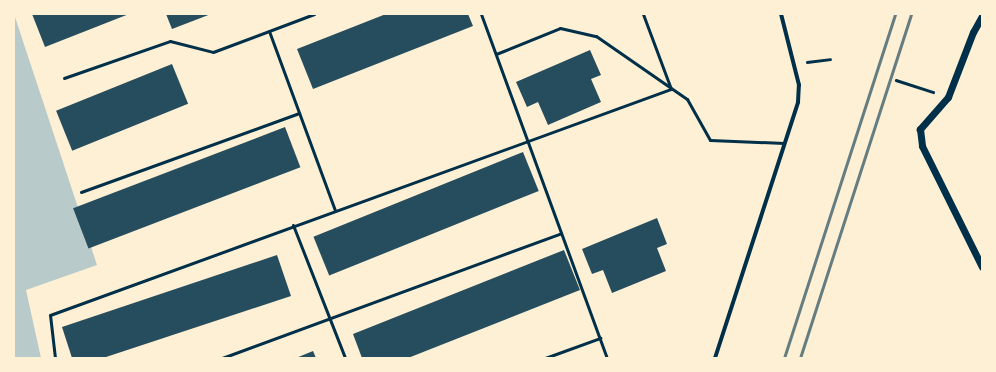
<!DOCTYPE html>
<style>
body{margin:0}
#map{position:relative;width:996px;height:372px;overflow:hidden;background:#fdf0d5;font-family:"Public Sans",sans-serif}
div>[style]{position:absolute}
.green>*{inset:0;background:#b9caca}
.building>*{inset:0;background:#264d5e;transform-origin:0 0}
.path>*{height:2.5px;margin:-1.25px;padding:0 1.25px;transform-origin:1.25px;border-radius:1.25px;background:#003049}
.service>*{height:3px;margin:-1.5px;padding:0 1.5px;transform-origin:1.5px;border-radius:1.5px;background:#003049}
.minor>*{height:4px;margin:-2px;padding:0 2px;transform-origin:2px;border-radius:2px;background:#003049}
.tertiary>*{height:7px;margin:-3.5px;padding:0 3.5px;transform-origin:3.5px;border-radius:3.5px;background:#003049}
.rail>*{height:3px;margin:-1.5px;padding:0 1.5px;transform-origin:1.5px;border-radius:1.5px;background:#657d81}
span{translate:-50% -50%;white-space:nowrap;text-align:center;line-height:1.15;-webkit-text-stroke:3px #fdf0d5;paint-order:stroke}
.frame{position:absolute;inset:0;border:15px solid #fdf0d5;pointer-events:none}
</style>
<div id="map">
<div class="green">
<div style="clip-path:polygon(14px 14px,97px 265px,26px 290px,41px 358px,14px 358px)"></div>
</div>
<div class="building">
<div style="clip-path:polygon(32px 14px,129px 14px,45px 47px)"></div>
<div style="clip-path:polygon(166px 14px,211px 14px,172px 29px)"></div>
<div style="clip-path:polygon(386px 14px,468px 14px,473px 26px,313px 89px,297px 49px)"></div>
<div style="clip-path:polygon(590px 50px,601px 75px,591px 79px,601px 102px,548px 125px,538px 102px,527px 107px,516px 82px)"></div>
<div style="left:172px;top:64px;width:43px;height:125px;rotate:68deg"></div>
<div style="left:285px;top:127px;width:43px;height:227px;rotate:69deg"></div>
<div style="left:523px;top:152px;width:42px;height:226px;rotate:68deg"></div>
<div style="clip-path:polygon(657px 218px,667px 244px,657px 248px,666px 271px,612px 293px,603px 270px,592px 274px,582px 249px)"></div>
<div style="clip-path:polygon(564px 250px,580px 290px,408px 358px,362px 358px,353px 334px)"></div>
<div style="clip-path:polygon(277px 255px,291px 296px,103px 358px,72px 358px,62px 327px)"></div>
<div style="clip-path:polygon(313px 351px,316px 358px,296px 358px)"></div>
</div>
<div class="path">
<div style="left:807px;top:62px;width:23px;rotate:-7deg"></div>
<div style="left:896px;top:80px;width:39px;rotate:18deg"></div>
</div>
<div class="service">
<div style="left:481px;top:14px;width:366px;rotate:69.9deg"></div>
<div style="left:269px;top:31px;width:191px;rotate:69.8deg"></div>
<div style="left:496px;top:54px;width:69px;rotate:-22.1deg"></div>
<div style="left:560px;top:28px;width:37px;rotate:13deg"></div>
<div style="left:596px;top:36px;width:111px;rotate:34.7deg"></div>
<div style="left:687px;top:99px;width:47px;rotate:60.7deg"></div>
<div style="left:710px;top:140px;width:74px;rotate:2.3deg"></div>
<div style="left:64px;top:78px;width:112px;rotate:-19.2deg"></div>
<div style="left:170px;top:41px;width:44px;rotate:14.3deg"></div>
<div style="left:213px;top:52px;width:108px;rotate:-20.6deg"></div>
<div style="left:81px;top:192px;width:232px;rotate:-19.9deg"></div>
<div style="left:293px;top:225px;width:143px;rotate:68.6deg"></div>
<div style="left:55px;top:358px;width:43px;rotate:-96.6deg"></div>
<div style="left:50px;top:315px;width:661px;rotate:-20deg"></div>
<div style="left:671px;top:89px;width:80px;rotate:-110.5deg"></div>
<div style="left:222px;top:358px;width:361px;rotate:-20.2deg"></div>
<div style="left:545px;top:358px;width:59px;rotate:-20deg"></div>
</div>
<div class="minor">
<div style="left:715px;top:358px;width:269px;rotate:-72deg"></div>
<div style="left:798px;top:102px;width:17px;rotate:-87deg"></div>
<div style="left:799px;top:85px;width:73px;rotate:-104.2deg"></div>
</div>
<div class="tertiary">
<div style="left:982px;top:16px;width:18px;rotate:119deg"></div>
<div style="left:973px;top:32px;width:70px;rotate:111deg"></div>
<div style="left:948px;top:97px;width:43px;rotate:131.2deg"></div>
<div style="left:920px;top:129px;width:17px;rotate:83deg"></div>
<div style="left:922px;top:146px;width:135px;rotate:63.6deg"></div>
</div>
<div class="rail">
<div style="left:784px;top:358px;width:361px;rotate:-72.1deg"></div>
<div style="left:800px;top:358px;width:361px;rotate:-72.1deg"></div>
</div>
<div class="frame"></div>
</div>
